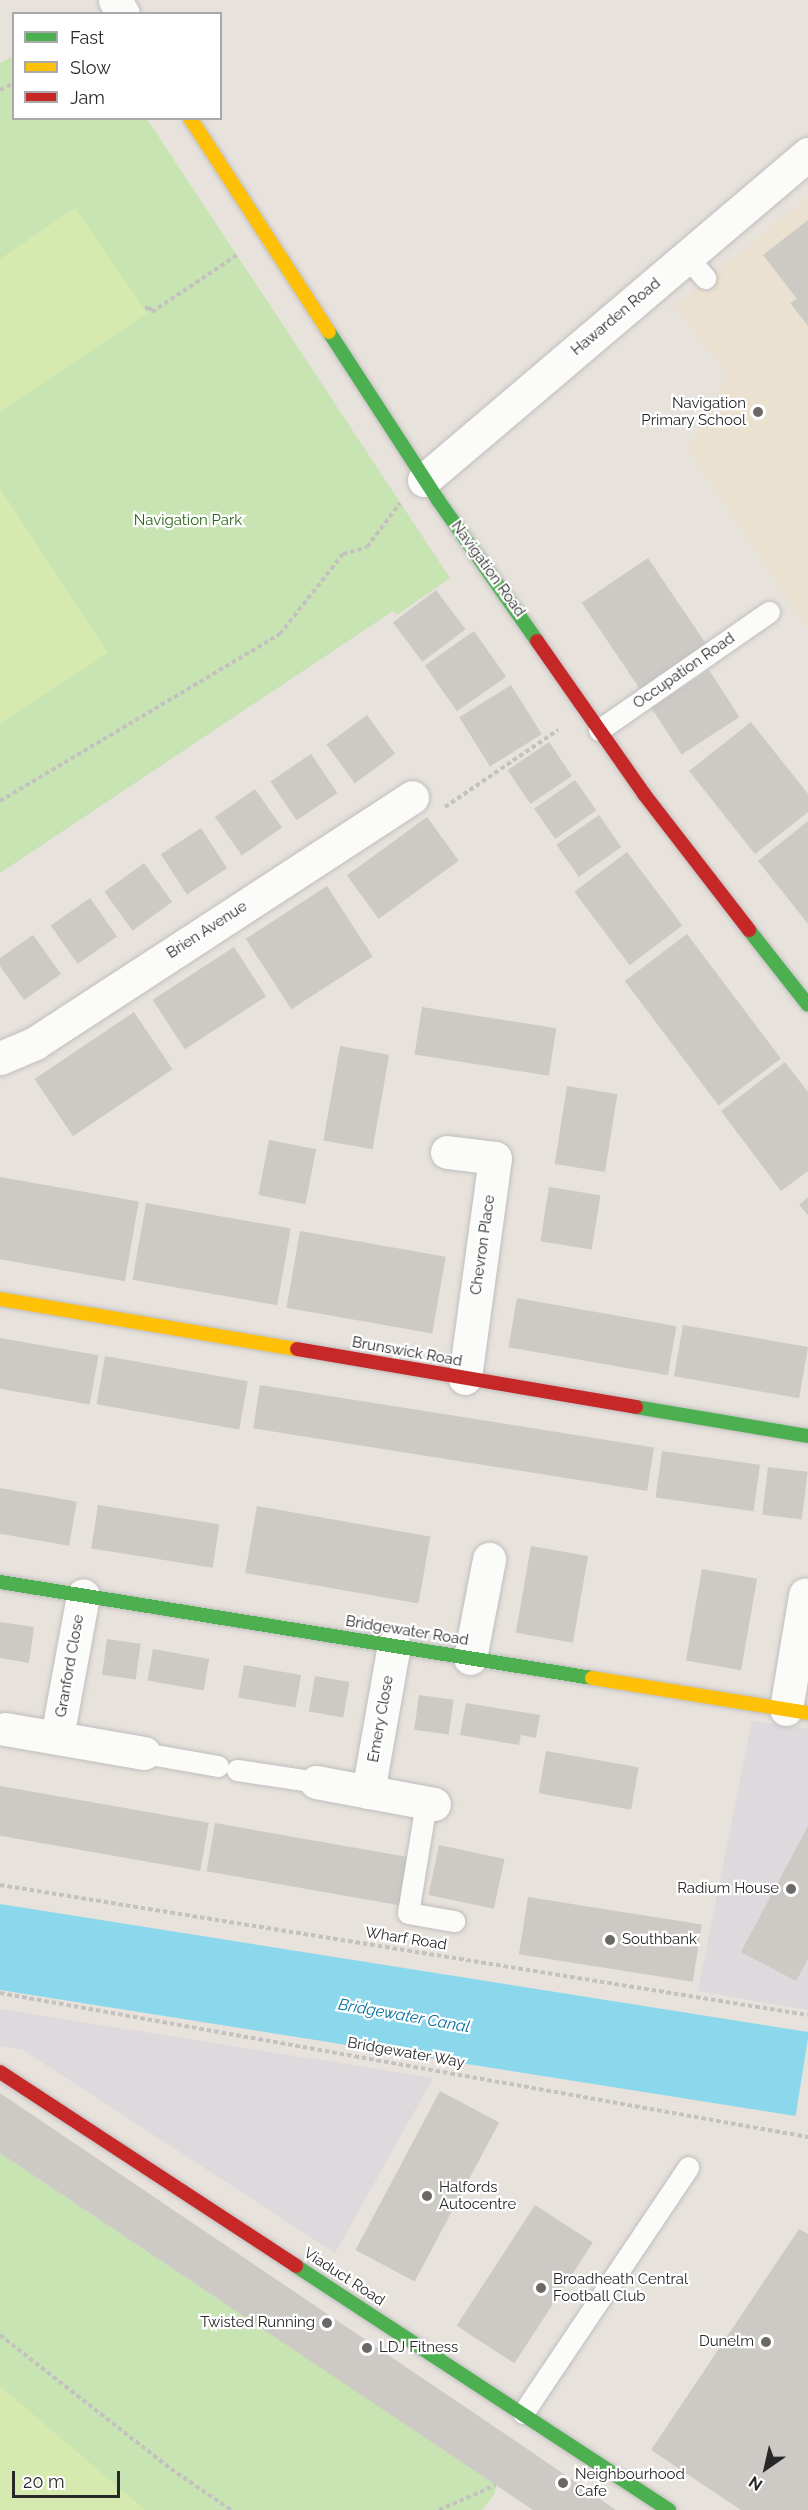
<!DOCTYPE html>
<style>
body{margin:0}
#map{position:relative;width:808px;height:2510px;overflow:hidden;background:#e7e2dc;font-family:Raleway,sans-serif}
div>[style]{position:absolute}
.industrial>*{inset:0;background:#ddd9dc}
.education>*{inset:0;background:#ebe1d0}
.green>*{inset:0;background:#c9e4b3}
.pitch>*{inset:0;background:#d6e9af}
.water>*{inset:0;background:#8bd8ed;transform-origin:0 0}
.building>*{inset:0;background:#cdcac6;transform-origin:0 0}
.path>*{height:4px;margin-top:-2px;transform-origin:0;background:repeating-linear-gradient(90deg,#c3c2c1 0 4.5px,transparent 0 7.5px)}
.roads{filter:drop-shadow(0 0 2px #c0bebe) drop-shadow(0 0 2px #c0bebe)}
.lane>*{height:21px;margin:-10.5px;padding:0 10.5px;transform-origin:10.5px;border-radius:10.5px;background:#fbfbfa}
.street>*{height:33px;margin:-16.5px;padding:0 16.5px;transform-origin:16.5px;border-radius:16.5px;background:#fbfbfa}
.fast>*{height:14px;margin:-7px;padding:0 7px;transform-origin:7px;border-radius:7px;background:#4caf50}
.slow>*{height:14px;margin:-7px;padding:0 7px;transform-origin:7px;border-radius:7px;background:#ffc107}
.jam>*{height:14px;margin:-7px;padding:0 7px;transform-origin:7px;border-radius:7px;background:#c62828}
.dots>*{width:16px;height:16px;translate:-50% -50%;box-sizing:border-box;border:3px solid #fff;border-radius:50%}
span{translate:-50% -50%;white-space:nowrap;text-align:center;line-height:1.15;-webkit-text-stroke:4.5px #fff;paint-order:stroke}
.street-label{font-size:15px;color:#282828}
.poi-label{font-size:15px;color:#282828}
.right{translate:-100% -50%;text-align:right}
.left{translate:0 -50%;text-align:left}
.park-label{font-size:15px;color:#2a6715}
.water-label{font-size:16px;color:#066f9d;font-style:italic}
.legend{position:absolute;left:12px;top:12px;width:210px;height:108px;box-sizing:border-box;background:#fff;border:2px solid #a9a9a9;margin:0;padding:8px 10px;list-style:none;font-size:18px;color:#282828}
.legend li{display:flex;align-items:center;gap:12px;height:30px}
.legend b{width:30px;border:2px solid #a9a9a9}
.north{position:absolute;left:736px;top:2438px;width:60px;height:60px;-webkit-text-stroke:4px #fff;paint-order:stroke;rotate:214deg;font-size:16px;font-weight:700;line-height:24px;text-align:center;color:#282828}
.north::after{content:'';display:block;margin:auto;width:21px;height:27px;background:#282828;clip-path:polygon(50% 0,100% 100%,50% 72%,0 100%)}
.scale{position:absolute;left:12px;top:2471px;width:108px;height:27px;box-sizing:border-box;border:3px solid #282828;border-top:0;padding-left:8px;font-size:18px;line-height:21px;white-space:nowrap;color:#282828;-webkit-text-stroke:4px #fff;paint-order:stroke}
</style>
<div id="map">
<div class="industrial">
<div style="clip-path:polygon(752px 1721px,808px 1729px,808px 2010px,698px 1991px)"></div>
<div style="clip-path:polygon(0 2009px,433px 2078px,335px 2253px,23px 2050px,0 2046px)"></div>
</div>
<div class="education">
<div style="clip-path:polygon(808px 197px,808px 629px,688px 450px,728px 374px,674px 307px)"></div>
</div>
<div class="green">
<div style="clip-path:polygon(13px 56px,14px 118px,147px 119px,450px 578px,397px 615px,393px 611px,0 873px,0 63px)"></div>
<div style="clip-path:polygon(0 2153px,496px 2485px,494px 2495px,482px 2510px,0 2510px)"></div>
</div>
<div class="pitch">
<div style="clip-path:polygon(75px 208px,147px 313px,0 412px,0 259px)"></div>
<div style="clip-path:polygon(0 488px,108px 653px,0 723px)"></div>
<div style="clip-path:polygon(0 2386px,145px 2510px,0 2510px)"></div>
</div>
<div class="water">
<div style="left:0;top:1904px;width:819px;height:85px;rotate:9deg"></div>
</div>
<div class="building">
<div style="clip-path:polygon(808px 220px,808px 326px,790px 303px,797px 299px,763px 255px)"></div>
<div style="left:648px;top:558px;width:105px;height:80px;rotate:56deg"></div>
<div style="left:436px;top:590px;width:49px;height:54px;rotate:53deg"></div>
<div style="left:474px;top:631px;width:56px;height:60px;rotate:55deg"></div>
<div style="left:709px;top:670px;width:56px;height:69px;rotate:57deg"></div>
<div style="left:511px;top:685px;width:58px;height:61px;rotate:58deg"></div>
<div style="left:367px;top:715px;width:48px;height:50px;rotate:54deg"></div>
<div style="clip-path:polygon(751px 722px,808px 794px,808px 812px,755px 854px,689px 771px)"></div>
<div style="left:549px;top:742px;width:41px;height:50px;rotate:56deg"></div>
<div style="left:311px;top:754px;width:47px;height:49px;rotate:56deg"></div>
<div style="left:575px;top:780px;width:37px;height:50px;rotate:55deg"></div>
<div style="left:255px;top:789px;width:47px;height:49px;rotate:55deg"></div>
<div style="left:599px;top:815px;width:39px;height:52px;rotate:55deg"></div>
<div style="left:427px;top:817px;width:54px;height:99px;rotate:54deg"></div>
<div style="clip-path:polygon(808px 821px,808px 924px,758px 861px)"></div>
<div style="left:201px;top:828px;width:48px;height:48px;rotate:57deg"></div>
<div style="left:627px;top:852px;width:92px;height:66px;rotate:53deg"></div>
<div style="left:144px;top:863px;width:48px;height:49px;rotate:54deg"></div>
<div style="left:327px;top:886px;width:84px;height:97px;rotate:57deg"></div>
<div style="left:90px;top:898px;width:47px;height:48px;rotate:55deg"></div>
<div style="left:687px;top:934px;width:156px;height:78px;rotate:53deg"></div>
<div style="clip-path:polygon(33px 935px,61px 974px,24px 1000px,0 966px,0 958px)"></div>
<div style="left:234px;top:947px;width:59px;height:97px;rotate:57deg"></div>
<div style="left:422px;top:1007px;width:136px;height:48px;rotate:9deg"></div>
<div style="left:134px;top:1012px;width:69px;height:120px;rotate:56deg"></div>
<div style="left:340px;top:1046px;width:50px;height:96px;rotate:10deg"></div>
<div style="clip-path:polygon(785px 1062px,808px 1092px,808px 1171px,781px 1191px,721px 1111px)"></div>
<div style="left:567px;top:1086px;width:51px;height:79px;rotate:9deg"></div>
<div style="left:269px;top:1140px;width:48px;height:56px;rotate:11deg"></div>
<div style="left:0;top:1177px;width:141px;height:81px;rotate:10deg"></div>
<div style="left:549px;top:1187px;width:52px;height:55px;rotate:9deg"></div>
<div style="clip-path:polygon(808px 1197px,808px 1215px,799px 1205px)"></div>
<div style="left:146px;top:1203px;width:147px;height:78px;rotate:10deg"></div>
<div style="left:300px;top:1231px;width:148px;height:78px;rotate:10deg"></div>
<div style="left:517px;top:1298px;width:162px;height:50px;rotate:10deg"></div>
<div style="left:683px;top:1325px;width:127px;height:52px;rotate:10deg"></div>
<div style="left:0;top:1338px;width:100px;height:50px;rotate:10deg"></div>
<div style="left:105px;top:1356px;width:145px;height:49px;rotate:10deg"></div>
<div style="left:260px;top:1385px;width:399px;height:44px;rotate:9deg"></div>
<div style="left:662px;top:1451px;width:99px;height:47px;rotate:8deg"></div>
<div style="left:768px;top:1467px;width:40px;height:48px;rotate:7deg"></div>
<div style="left:0;top:1488px;width:78px;height:45px;rotate:10deg"></div>
<div style="left:98px;top:1505px;width:123px;height:44px;rotate:9deg"></div>
<div style="left:257px;top:1506px;width:176px;height:68px;rotate:10deg"></div>
<div style="left:531px;top:1546px;width:58px;height:88px;rotate:10deg"></div>
<div style="left:702px;top:1569px;width:56px;height:93px;rotate:10deg"></div>
<div style="clip-path:polygon(0 1622px,34px 1627px,29px 1663px,0 1658px)"></div>
<div style="left:107px;top:1639px;width:34px;height:36px;rotate:8deg"></div>
<div style="left:153px;top:1649px;width:57px;height:32px;rotate:10deg"></div>
<div style="left:244px;top:1665px;width:58px;height:33px;rotate:10deg"></div>
<div style="left:315px;top:1676px;width:35px;height:36px;rotate:10deg"></div>
<div style="left:419px;top:1695px;width:35px;height:35px;rotate:8deg"></div>
<div style="clip-path:polygon(466px 1703px,540px 1715px,536px 1738px,521px 1735px,519px 1745px,460px 1735px)"></div>
<div style="left:546px;top:1751px;width:94px;height:43px;rotate:10deg"></div>
<div style="left:0;top:1786px;width:212px;height:49px;rotate:10deg"></div>
<div style="left:215px;top:1823px;width:197px;height:49px;rotate:10deg"></div>
<div style="clip-path:polygon(808px 1826px,808px 1959px,796px 1981px,741px 1952px)"></div>
<div style="left:439px;top:1845px;width:67px;height:51px;rotate:12deg"></div>
<div style="left:528px;top:1897px;width:176px;height:58px;rotate:9deg"></div>
<div style="left:440px;top:2091px;width:67px;height:180px;rotate:28deg"></div>
<div style="clip-path:polygon(0 2093px,523px 2446px,616px 2510px,533px 2510px,0 2153px)"></div>
<div style="left:535px;top:2205px;width:69px;height:144px;rotate:33deg"></div>
<div style="clip-path:polygon(799px 2229px,808px 2234px,808px 2510px,741px 2510px,651px 2450px)"></div>
</div>
<div class="path">
<div style="left:0;top:90px;width:16px;rotate:-27deg"></div>
<div style="left:145px;top:309px;width:4px;rotate:-27deg"></div>
<div style="left:149px;top:307px;width:6px;rotate:59deg"></div>
<div style="left:152px;top:312px;width:102px;rotate:-33.8deg"></div>
<div style="left:0;top:801px;width:326px;rotate:-30.8deg"></div>
<div style="left:280px;top:634px;width:102px;rotate:-51.8deg"></div>
<div style="left:343px;top:554px;width:25px;rotate:-16deg"></div>
<div style="left:367px;top:547px;width:55px;rotate:-53.1deg"></div>
<div style="left:445px;top:807px;width:137px;rotate:-34.3deg"></div>
<div style="left:0;top:1885px;width:818px;rotate:9.14deg"></div>
<div style="left:0;top:1993px;width:821px;rotate:10.11deg"></div>
<div style="left:0;top:2335px;width:217px;rotate:38.1deg"></div>
<div style="left:171px;top:2469px;width:73px;rotate:34.3deg"></div>
<div style="left:439px;top:2510px;width:62px;rotate:-23.7deg"></div>
</div>
<div class="roads">
<div class="lane">
<div style="left:687px;top:257px;width:28px;rotate:49deg"></div>
<div style="left:599px;top:730px;width:207px;rotate:-34.8deg"></div>
<div style="left:144px;top:1753px;width:75px;rotate:10deg"></div>
<div style="left:237px;top:1770px;width:80px;rotate:8.6deg"></div>
<div style="left:426px;top:1803px;width:111px;rotate:99.3deg"></div>
<div style="left:408px;top:1913px;width:47px;rotate:9.9deg"></div>
<div style="left:523px;top:2413px;width:296px;rotate:-56.1deg"></div>
</div>
<div class="street">
<div style="left:115px;top:0;width:16px;rotate:60deg"></div>
<div style="left:424px;top:480px;width:504px;rotate:-40.33deg"></div>
<div style="left:0;top:1058px;width:38px;rotate:-23deg"></div>
<div style="left:35px;top:1043px;width:450px;rotate:-33.1deg"></div>
<div style="left:447px;top:1152px;width:48px;rotate:7.1deg"></div>
<div style="left:495px;top:1158px;width:222px;rotate:97.8deg"></div>
<div style="left:470px;top:1658px;width:101px;rotate:-79.1deg"></div>
<div style="left:786px;top:1709px;width:116px;rotate:-80.5deg"></div>
<div style="left:5px;top:1729px;width:141px;rotate:9.8deg"></div>
<div style="left:57px;top:1737px;width:144px;rotate:-79.6deg"></div>
<div style="left:316px;top:1782px;width:120px;rotate:10.6deg"></div>
<div style="left:368px;top:1792px;width:149px;rotate:-80deg"></div>
</div>
<div class="fast">
<div style="left:329px;top:332px;width:200px;rotate:57deg"></div>
<div style="left:438px;top:500px;width:172px;rotate:54.9deg"></div>
<div style="left:749px;top:930px;width:95px;rotate:51.8deg"></div>
<div style="left:636px;top:1407px;width:174px;rotate:9.6deg"></div>
<div style="left:0;top:1582px;width:600px;rotate:9.21deg"></div>
<div style="left:296px;top:2266px;width:446px;rotate:33.2deg"></div>
</div>
<div class="slow">
<div style="left:190px;top:118px;width:255px;rotate:57deg"></div>
<div style="left:0;top:1299px;width:301px;rotate:9.6deg"></div>
<div style="left:592px;top:1678px;width:219px;rotate:9.2deg"></div>
</div>
<div class="jam">
<div style="left:537px;top:641px;width:187px;rotate:55deg"></div>
<div style="left:644px;top:794px;width:172px;rotate:52.3deg"></div>
<div style="left:297px;top:1349px;width:344px;rotate:9.7deg"></div>
<div style="left:0;top:2072px;width:354px;rotate:33.2deg"></div>
</div>
</div>
<div class="dots">
<div style="left:758px;top:412px;background:#6b6967"></div>
<div style="left:791px;top:1889px;background:#6b6967"></div>
<div style="left:610px;top:1940px;background:#6b6967"></div>
<div style="left:427px;top:2196px;background:#6b6967"></div>
<div style="left:541px;top:2288px;background:#6b6967"></div>
<div style="left:327px;top:2323px;background:#6b6967"></div>
<div style="left:766px;top:2342px;background:#6b6967"></div>
<div style="left:367px;top:2348px;background:#6b6967"></div>
<div style="left:563px;top:2483px;background:#6b6967"></div>
</div>
<div class="street-label">
<span style="left:616px;top:317px;rotate:-40deg">Hawarden Road</span>
<span style="left:488px;top:569px;rotate:54deg">Navigation Road</span>
<span style="left:684px;top:671px;rotate:-35deg">Occupation Road</span>
<span style="left:207px;top:930px;rotate:-33deg">Brien Avenue</span>
<span style="left:483px;top:1245px;rotate:-82deg">Chevron Place</span>
<span style="left:407px;top:1352px;rotate:10deg">Brunswick Road</span>
<span style="left:407px;top:1631px;rotate:9deg">Bridgewater Road</span>
<span style="left:70px;top:1666px;rotate:-80deg">Granford Close</span>
<span style="left:381px;top:1719px;rotate:-80deg">Emery Close</span>
<span style="left:406px;top:1939px;rotate:9deg">Wharf Road</span>
<span style="left:406px;top:2053px;rotate:10deg">Bridgewater Way</span>
<span style="left:344px;top:2277px;rotate:33deg">Viaduct Road</span>
</div>
<div class="poi-label">
<span class="right" style="left:746px;top:412px">Navigation<br>Primary School</span>
<span class="right" style="left:779px;top:1889px">Radium House</span>
<span class="left" style="left:622px;top:1940px">Southbank</span>
<span class="left" style="left:439px;top:2196px">Halfords<br>Autocentre</span>
<span class="left" style="left:553px;top:2288px">Broadheath Central<br>Football Club</span>
<span class="right" style="left:315px;top:2323px">Twisted Running</span>
<span class="right" style="left:754px;top:2342px">Dunelm</span>
<span class="left" style="left:379px;top:2348px">LDJ Fitness</span>
<span class="left" style="left:575px;top:2483px">Neighbourhood<br>Cafe</span>
</div>
<div class="park-label">
<span style="left:188px;top:521px">Navigation Park</span>
</div>
<div class="water-label">
<span style="left:404px;top:2016px;rotate:10deg">Bridgewater Canal</span>
</div>
<ul class="legend">
<li><b style="height:8px;background:#4caf50"></b>Fast</li>
<li><b style="height:8px;background:#ffc107"></b>Slow</li>
<li><b style="height:8px;background:#c62828"></b>Jam</li>
</ul>
<div class="north">N</div>
<div class="scale">20 m</div>
</div>
